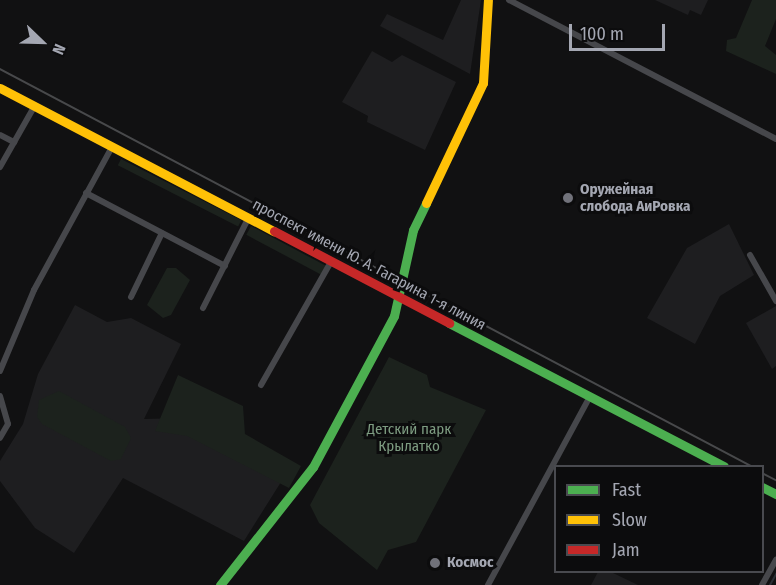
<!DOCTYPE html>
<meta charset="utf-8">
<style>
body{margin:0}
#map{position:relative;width:776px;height:585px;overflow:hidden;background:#111112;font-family:"Fira Sans Condensed",sans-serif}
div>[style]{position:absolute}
.built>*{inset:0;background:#1e1e20}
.green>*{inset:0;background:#1c221d;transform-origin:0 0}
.stream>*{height:2px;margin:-1px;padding:0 1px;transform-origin:1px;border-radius:1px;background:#2a2f35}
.street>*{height:6px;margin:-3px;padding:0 3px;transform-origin:3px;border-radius:3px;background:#46474b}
.fast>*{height:9px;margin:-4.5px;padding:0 4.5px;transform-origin:4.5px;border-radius:4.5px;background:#4caf50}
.slow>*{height:9px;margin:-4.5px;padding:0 4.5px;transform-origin:4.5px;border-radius:4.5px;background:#ffc107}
.jam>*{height:9px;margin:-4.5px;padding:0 4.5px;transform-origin:4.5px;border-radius:4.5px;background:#c62828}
.tram>*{height:1.5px;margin:-0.75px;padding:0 0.75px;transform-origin:0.75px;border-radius:0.75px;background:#48494b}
.dots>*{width:16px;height:16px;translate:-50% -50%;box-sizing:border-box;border:3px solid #0c0c0d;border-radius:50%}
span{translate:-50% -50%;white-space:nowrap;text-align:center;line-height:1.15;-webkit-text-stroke:6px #0c0c0d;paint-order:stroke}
.poi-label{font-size:15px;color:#a4a7b2;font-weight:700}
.left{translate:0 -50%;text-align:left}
.street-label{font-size:15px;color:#a4a7b2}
.park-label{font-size:15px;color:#7d9b81}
.legend{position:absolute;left:554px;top:465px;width:210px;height:108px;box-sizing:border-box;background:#0c0c0d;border:2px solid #494a4f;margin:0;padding:8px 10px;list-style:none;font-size:18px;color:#a4a7b2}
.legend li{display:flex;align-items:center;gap:12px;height:30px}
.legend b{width:30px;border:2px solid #494a4f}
.north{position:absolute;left:12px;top:12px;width:60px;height:60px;-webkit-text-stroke:4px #0c0c0d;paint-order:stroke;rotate:113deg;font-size:16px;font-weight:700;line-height:24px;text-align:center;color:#a4a7b2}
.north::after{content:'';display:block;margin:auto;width:21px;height:27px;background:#a4a7b2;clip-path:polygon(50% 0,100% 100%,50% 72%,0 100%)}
.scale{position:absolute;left:569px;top:24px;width:96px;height:27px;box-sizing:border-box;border:3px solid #a4a7b2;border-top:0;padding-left:8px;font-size:18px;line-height:21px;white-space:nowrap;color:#a4a7b2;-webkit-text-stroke:4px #0c0c0d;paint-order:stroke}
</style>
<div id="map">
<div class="built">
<div style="clip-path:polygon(461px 0,481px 0,470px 74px,380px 26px,387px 14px,443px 40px)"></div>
<div style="clip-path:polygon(655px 0,708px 0,701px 15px,690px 10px,688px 15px)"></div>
<div style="clip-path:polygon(372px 51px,392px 62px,402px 55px,456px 82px,425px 150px,367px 122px,368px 116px,342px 102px)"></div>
<div style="clip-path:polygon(729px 224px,754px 275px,720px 296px,695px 344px,647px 318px,687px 248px)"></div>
<div style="clip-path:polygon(75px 305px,107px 322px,131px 318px,181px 344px,144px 419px,185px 418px,286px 474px,244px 541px,123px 478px,74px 553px,35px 528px,0 481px,0 461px,23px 424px,38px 374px)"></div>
<div style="clip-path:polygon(776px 306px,776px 366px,772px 369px,746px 323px)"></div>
<div style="clip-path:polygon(598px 572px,611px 572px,638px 585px,591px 585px)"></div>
</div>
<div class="green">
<div style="clip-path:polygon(752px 0,776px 0,776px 19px,765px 46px,776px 55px,776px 74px,726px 51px,727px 40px,736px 38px)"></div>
<div style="left:121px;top:159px;width:135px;height:7px;rotate:27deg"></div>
<div style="left:251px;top:226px;width:86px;height:10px;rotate:28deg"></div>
<div style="clip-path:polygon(167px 268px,176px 268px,190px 280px,171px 315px,163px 318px,147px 305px)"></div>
<div style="clip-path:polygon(389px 357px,427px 375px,430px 387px,486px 410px,416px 542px,388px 550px,377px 570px,319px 523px,310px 505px)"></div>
<div style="clip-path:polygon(178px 375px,243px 406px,245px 434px,301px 466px,289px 488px,187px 436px,155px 431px)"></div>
<div style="clip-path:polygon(59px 391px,125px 427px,131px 438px,121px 459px,111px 461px,42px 424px,37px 417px,39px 400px)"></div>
</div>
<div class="stream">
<div style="left:770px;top:585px;width:13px;rotate:-61deg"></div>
</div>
<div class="street">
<div style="left:509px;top:0;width:301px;rotate:27.5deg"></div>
<div style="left:0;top:135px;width:16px;rotate:27deg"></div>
<div style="left:0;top:167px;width:69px;rotate:-60.5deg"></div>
<div style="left:86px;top:193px;width:157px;rotate:27.7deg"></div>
<div style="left:750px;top:255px;width:53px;rotate:60.5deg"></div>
<div style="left:131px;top:297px;width:71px;rotate:-64.2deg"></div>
<div style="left:203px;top:308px;width:102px;rotate:-63.2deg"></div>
<div style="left:0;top:371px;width:88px;rotate:-67.2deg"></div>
<div style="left:34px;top:290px;width:163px;rotate:-61.4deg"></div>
<div style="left:261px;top:385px;width:142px;rotate:-60.4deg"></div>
<div style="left:0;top:396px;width:29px;rotate:74deg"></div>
<div style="left:8px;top:424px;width:16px;rotate:120deg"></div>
<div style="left:488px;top:585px;width:213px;rotate:-61.6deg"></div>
<div style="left:762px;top:585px;width:29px;rotate:-61deg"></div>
</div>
<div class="fast">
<div style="left:449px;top:323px;width:310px;rotate:27.5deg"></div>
<div style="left:762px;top:487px;width:16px;rotate:27deg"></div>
<div style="left:220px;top:585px;width:150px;rotate:-51.8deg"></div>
<div style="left:313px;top:467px;width:171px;rotate:-61.8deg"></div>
<div style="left:394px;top:316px;width:88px;rotate:-77.5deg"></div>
<div style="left:413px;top:230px;width:30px;rotate:-64deg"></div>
</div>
<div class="slow">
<div style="left:0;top:88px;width:309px;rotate:27.6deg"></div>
<div style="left:426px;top:203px;width:133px;rotate:-64.6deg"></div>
<div style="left:483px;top:83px;width:83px;rotate:-86.6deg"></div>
</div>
<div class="jam">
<div style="left:274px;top:231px;width:198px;rotate:27.7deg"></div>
</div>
<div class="tram">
<div style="left:0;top:69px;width:849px;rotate:27.86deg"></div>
<div style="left:762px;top:473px;width:16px;rotate:27deg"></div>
</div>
<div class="dots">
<div style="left:568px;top:198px;background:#71727a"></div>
<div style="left:435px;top:563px;background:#71727a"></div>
</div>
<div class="poi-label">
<span class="left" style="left:580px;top:198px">Оружейная<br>слобода АиРовка</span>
<span class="left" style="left:447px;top:563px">Космос</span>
</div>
<div class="street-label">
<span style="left:369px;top:265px;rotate:28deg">проспект имени Ю. А. Гагарина 1-я линия</span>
</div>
<div class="park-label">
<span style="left:409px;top:438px">Детский парк<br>Крылатко</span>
</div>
<ul class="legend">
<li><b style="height:8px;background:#4caf50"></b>Fast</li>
<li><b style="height:8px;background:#ffc107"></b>Slow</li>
<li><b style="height:8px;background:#c62828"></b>Jam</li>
</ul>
<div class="north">N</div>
<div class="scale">100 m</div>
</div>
